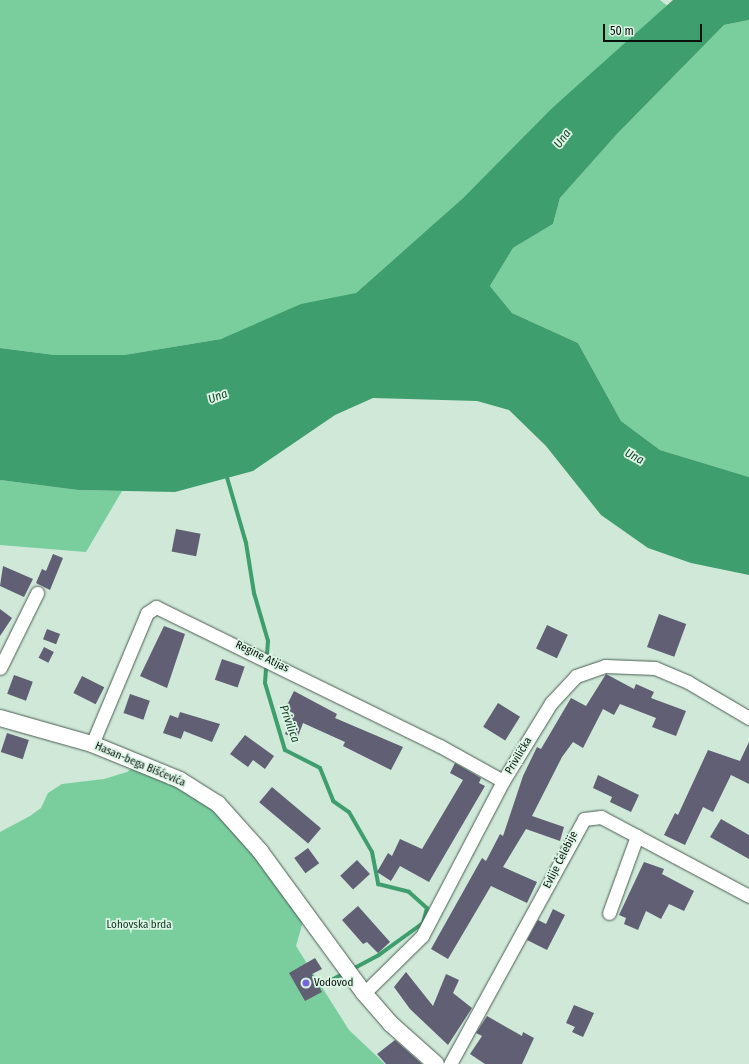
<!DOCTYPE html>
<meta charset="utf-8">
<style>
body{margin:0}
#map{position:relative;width:749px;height:1064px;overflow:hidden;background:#cfe8d8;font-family:"Fira Sans Condensed",sans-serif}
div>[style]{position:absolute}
.green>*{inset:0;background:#7ace9e}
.water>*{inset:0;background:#3f9e6d}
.stream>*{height:4px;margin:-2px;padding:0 2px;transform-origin:2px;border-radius:2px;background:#3f9e6d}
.building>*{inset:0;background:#605f74;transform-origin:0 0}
.roads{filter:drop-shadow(0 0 1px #495e51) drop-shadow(0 0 1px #495e51)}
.minor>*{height:13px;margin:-6.5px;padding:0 6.5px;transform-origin:6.5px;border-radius:6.5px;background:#fff}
.tertiary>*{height:16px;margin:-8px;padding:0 8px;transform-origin:8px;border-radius:8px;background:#fff}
.dots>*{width:11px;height:11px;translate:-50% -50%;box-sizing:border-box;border:2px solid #dcf5e5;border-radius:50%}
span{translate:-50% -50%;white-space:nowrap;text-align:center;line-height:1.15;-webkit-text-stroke:3.5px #dcf5e5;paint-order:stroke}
.street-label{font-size:11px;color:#08100b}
.park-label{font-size:11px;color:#0d3521}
.poi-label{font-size:11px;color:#08100b}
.left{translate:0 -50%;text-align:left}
.water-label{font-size:12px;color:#19412c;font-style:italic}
.scale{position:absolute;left:603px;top:24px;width:99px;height:18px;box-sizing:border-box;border:2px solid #08100b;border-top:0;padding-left:5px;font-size:12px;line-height:14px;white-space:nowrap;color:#08100b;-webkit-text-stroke:3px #dcf5e5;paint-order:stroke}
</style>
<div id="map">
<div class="green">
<div style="clip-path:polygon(0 0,660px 0,669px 7px,551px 109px,463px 198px,356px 293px,221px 339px,124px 355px,55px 355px,0 348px)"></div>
<div style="clip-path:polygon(749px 20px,749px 477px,660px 450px,621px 421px,578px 343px,512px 313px,490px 286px,513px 248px,553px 224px,560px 198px,617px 134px,724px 25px)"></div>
<div style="clip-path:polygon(0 480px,78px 490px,122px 491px,86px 552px,0 545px)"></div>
<div style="clip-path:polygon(139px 763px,199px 791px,306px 911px,296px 946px,349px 1030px,385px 1064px,0 1064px,0 832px,30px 816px,41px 808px,48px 793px,62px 784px,104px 779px,127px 772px)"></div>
</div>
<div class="water">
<div style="clip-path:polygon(673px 0,749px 0,749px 20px,724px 25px,617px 134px,560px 198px,553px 224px,513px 248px,490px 286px,512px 313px,578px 343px,621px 421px,660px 450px,749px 477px,749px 575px,691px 563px,648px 548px,601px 515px,546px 446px,509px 410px,477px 401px,373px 398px,335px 415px,253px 471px,175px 492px,78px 490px,0 480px,0 348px,55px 355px,124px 355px,221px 339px,301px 304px,356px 293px,463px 198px,551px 109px)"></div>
</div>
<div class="stream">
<div style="left:226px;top:474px;width:72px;rotate:73.8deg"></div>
<div style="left:246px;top:543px;width:51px;rotate:80.9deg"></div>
<div style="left:254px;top:593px;width:50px;rotate:73.7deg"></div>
<div style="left:268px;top:641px;width:42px;rotate:94.1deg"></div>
<div style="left:265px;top:683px;width:70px;rotate:73.4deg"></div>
<div style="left:285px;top:750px;width:39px;rotate:27deg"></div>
<div style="left:320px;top:768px;width:35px;rotate:68deg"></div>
<div style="left:333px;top:801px;width:19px;rotate:35deg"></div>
<div style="left:349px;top:812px;width:46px;rotate:60.1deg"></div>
<div style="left:372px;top:852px;width:33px;rotate:79deg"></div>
<div style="left:378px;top:884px;width:32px;rotate:14deg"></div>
<div style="left:409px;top:892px;width:24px;rotate:42deg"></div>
<div style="left:427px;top:908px;width:16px;rotate:105deg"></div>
<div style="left:423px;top:923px;width:54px;rotate:144deg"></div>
<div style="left:379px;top:955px;width:32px;rotate:152deg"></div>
<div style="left:322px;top:985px;width:26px;rotate:-28deg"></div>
</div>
<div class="building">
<div style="left:176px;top:529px;width:25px;height:23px;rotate:11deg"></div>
<div style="clip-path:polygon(53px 554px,63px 558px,50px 590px,36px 583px,42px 569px,46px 571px)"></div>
<div style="clip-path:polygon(3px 566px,33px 579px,24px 597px,0 586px)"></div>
<div style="clip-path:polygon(0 609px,12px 618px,0 636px)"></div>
<div style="left:659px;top:614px;width:29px;height:35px;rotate:20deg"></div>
<div style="left:547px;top:625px;width:23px;height:26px;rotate:25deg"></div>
<div style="clip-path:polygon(164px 626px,185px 634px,167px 688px,140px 676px)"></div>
<div style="left:47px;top:629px;width:14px;height:11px;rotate:21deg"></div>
<div style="left:44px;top:647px;width:11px;height:12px;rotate:27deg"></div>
<div style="left:222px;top:659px;width:24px;height:22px;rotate:19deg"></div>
<div style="clip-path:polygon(606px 674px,634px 689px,636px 684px,654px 692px,651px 698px,686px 711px,676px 736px,652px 727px,656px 718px,620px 704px,614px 715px,603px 709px,583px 748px,573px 742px,562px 757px,532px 816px,564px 827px,560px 841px,526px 829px,503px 867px,537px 882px,527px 903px,491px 886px,448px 959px,431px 949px,482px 858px,486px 861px,500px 834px,503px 836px,523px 776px,537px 747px,541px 749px,571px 698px,586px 706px)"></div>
<div style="left:14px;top:675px;width:20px;height:20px;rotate:20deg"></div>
<div style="left:82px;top:676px;width:25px;height:19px;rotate:27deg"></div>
<div style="clip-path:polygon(294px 691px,337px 714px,335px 718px,403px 747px,391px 770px,343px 746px,345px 742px,303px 723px,297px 739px,285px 734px,293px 713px,285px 709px)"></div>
<div style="left:130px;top:694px;width:21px;height:20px;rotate:19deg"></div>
<div style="left:498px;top:703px;width:26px;height:28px;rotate:32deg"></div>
<div style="clip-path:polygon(180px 712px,220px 724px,212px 742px,184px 731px,181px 739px,163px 733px,170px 715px,178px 718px)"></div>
<div style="left:7px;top:733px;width:23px;height:20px;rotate:18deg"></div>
<div style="clip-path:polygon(245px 735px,274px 756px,265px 769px,253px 760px,248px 767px,230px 754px)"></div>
<div style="clip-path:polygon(749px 742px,749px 784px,731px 775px,713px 812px,703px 807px,685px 845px,664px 835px,675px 813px,678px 815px,708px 750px,740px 761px)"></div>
<div style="clip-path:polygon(455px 763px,481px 778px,479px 783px,485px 786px,429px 882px,400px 866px,391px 881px,377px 872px,388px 853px,392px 856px,400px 839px,422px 849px,463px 780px,450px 773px)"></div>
<div style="clip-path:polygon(598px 775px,639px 795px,631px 812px,610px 802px,612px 797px,593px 788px)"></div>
<div style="left:272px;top:787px;width:64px;height:20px;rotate:40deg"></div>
<div style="clip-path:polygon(721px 819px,749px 835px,749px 859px,710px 837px)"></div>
<div style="left:308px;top:848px;width:19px;height:17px;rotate:54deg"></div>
<div style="left:357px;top:860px;width:19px;height:23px;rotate:47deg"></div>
<div style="clip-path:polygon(644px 862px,664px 869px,662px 874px,694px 891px,684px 911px,669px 904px,661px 919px,646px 911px,638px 930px,624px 924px,626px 918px,619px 915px)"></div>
<div style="clip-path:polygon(358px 906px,390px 942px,378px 953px,367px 942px,363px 944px,342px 920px)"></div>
<div style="clip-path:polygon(553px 909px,565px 915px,547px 950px,527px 940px,538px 920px,546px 924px)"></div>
<div style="clip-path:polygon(315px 958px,322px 969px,312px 974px,322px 992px,305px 1001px,289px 973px)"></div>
<div style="clip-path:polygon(406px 972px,433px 1006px,446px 974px,459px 980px,453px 993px,472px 1008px,448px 1045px,410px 1009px,394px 987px)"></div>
<div style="clip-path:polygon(574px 1005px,594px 1013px,583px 1037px,572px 1032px,575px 1027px,566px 1023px)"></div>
<div style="clip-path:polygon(487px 1016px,522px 1036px,523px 1032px,534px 1038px,522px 1064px,485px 1064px,470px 1054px,482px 1036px,476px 1033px)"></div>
<div style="clip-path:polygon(395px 1040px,422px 1064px,386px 1064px,377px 1054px)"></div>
</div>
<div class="roads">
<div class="minor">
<div style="left:0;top:668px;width:84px;rotate:-63.7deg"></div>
<div style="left:92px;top:744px;width:142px;rotate:-67.2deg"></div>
<div style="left:147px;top:613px;width:11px;rotate:-34deg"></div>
<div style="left:156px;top:607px;width:316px;rotate:26.1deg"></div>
<div style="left:440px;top:746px;width:72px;rotate:29.1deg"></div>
<div style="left:609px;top:913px;width:82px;rotate:-70deg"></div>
<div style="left:364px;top:993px;width:81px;rotate:-44.5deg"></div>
<div style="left:422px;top:936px;width:175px;rotate:-62.4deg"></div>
<div style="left:503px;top:781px;width:92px;rotate:-58.4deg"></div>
<div style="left:551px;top:703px;width:37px;rotate:-47deg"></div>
<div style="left:576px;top:676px;width:31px;rotate:-19deg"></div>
<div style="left:605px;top:666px;width:50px;rotate:2.3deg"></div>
<div style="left:655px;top:668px;width:36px;rotate:23deg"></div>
<div style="left:688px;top:682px;width:71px;rotate:30.5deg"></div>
<div style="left:450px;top:1064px;width:279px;rotate:-61.3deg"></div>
<div style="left:584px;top:819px;width:17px;rotate:-7deg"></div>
<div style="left:601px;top:817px;width:168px;rotate:28.1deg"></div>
</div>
<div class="tertiary">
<div style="left:0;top:718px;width:96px;rotate:15.8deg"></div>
<div style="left:92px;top:744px;width:95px;rotate:22.2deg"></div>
<div style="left:180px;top:780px;width:45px;rotate:32.3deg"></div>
<div style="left:218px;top:804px;width:63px;rotate:48.2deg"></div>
<div style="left:260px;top:851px;width:176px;rotate:53.8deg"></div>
<div style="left:364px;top:993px;width:41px;rotate:48.9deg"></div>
<div style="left:391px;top:1024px;width:60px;rotate:41.6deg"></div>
</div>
</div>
<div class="dots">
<div style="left:306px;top:983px;background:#7464de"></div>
</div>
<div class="street-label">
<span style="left:262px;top:657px;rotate:26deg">Regine Atijas</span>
<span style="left:519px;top:756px;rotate:-59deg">Privilička</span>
<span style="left:140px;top:765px;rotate:23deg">Hasan-bega Bišćevića</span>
<span style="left:561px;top:860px;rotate:-63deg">Evlije Čelebije</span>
</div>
<div class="park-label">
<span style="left:139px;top:925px">Lohovska brda</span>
</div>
<div class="poi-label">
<span class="left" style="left:314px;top:983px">Vodovod</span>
</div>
<div class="water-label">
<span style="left:563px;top:139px;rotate:-53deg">Una</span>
<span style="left:218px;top:397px;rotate:-21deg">Una</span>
<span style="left:634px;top:457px;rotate:28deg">Una</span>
<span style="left:289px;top:724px;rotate:70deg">Privilica</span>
</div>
<div class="scale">50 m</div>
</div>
